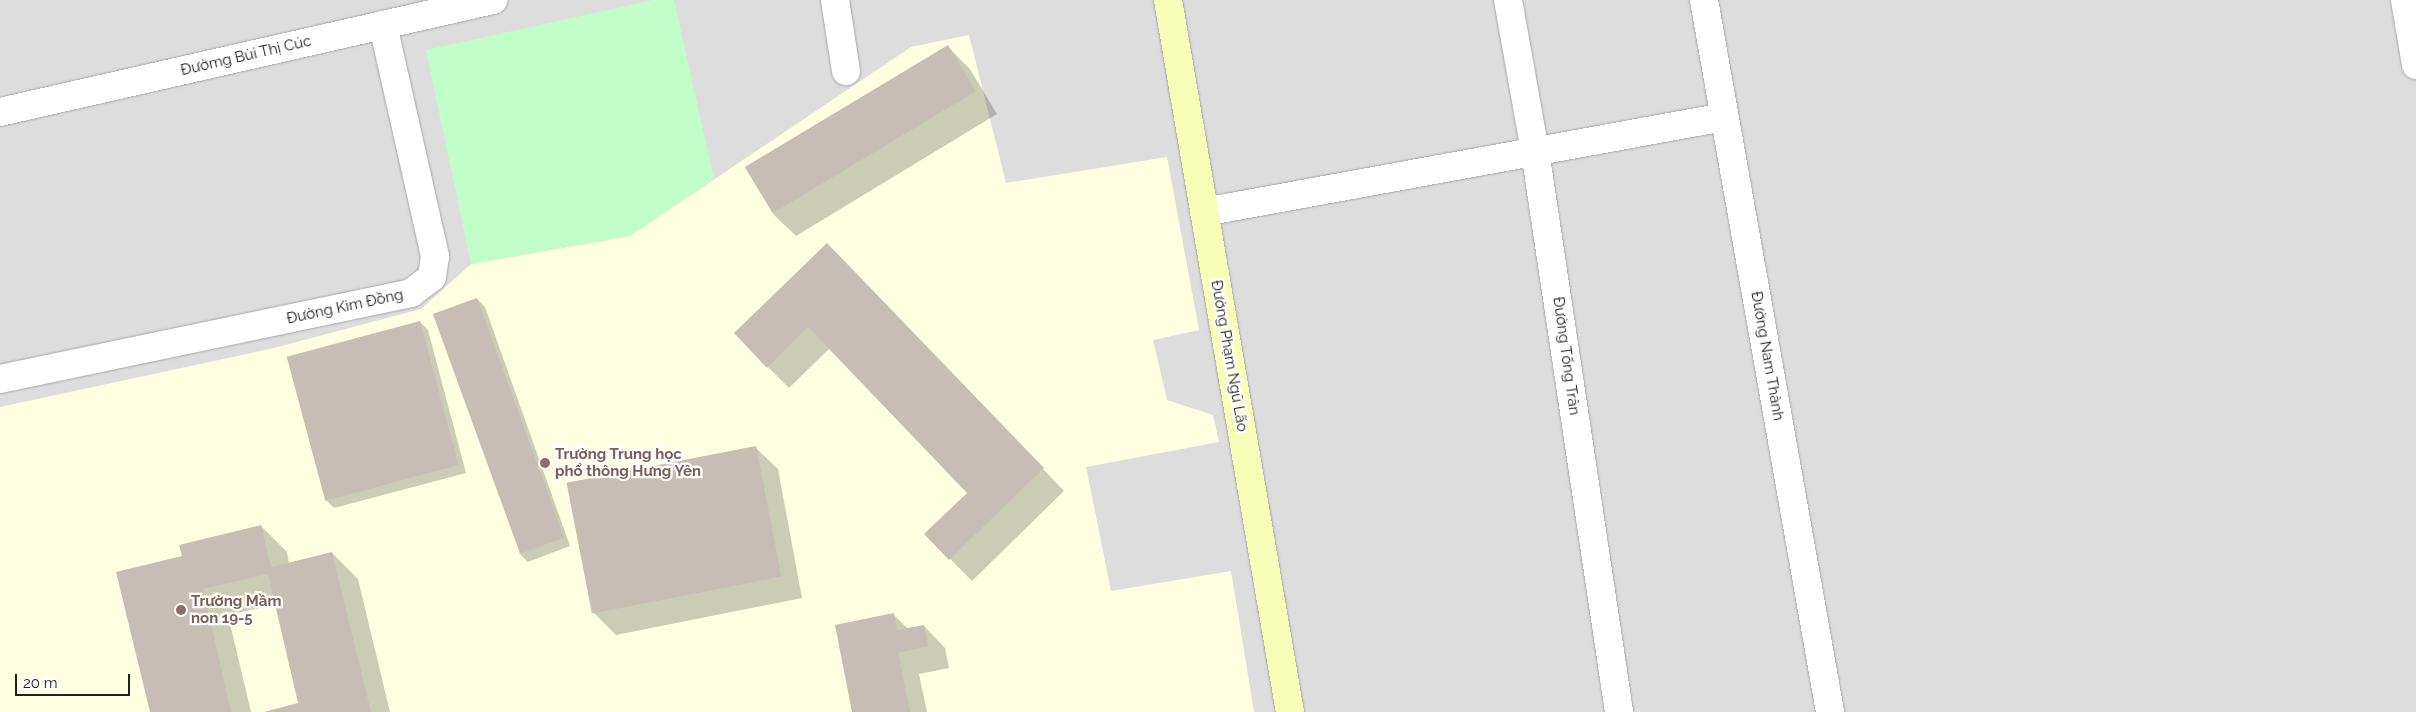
<!DOCTYPE html>
<meta charset="utf-8">
<style>
body{margin:0}
#map{position:relative;width:2416px;height:712px;overflow:hidden;background:#f1eee6;font-family:Raleway,sans-serif}
div>[style]{position:absolute}
.residential>*{inset:0;background:#dedddd;transform-origin:0 0}
.education>*{inset:0;background:#feffe1}
.park>*{inset:0;background:#c1fdc9}
.shadow>*{inset:0;background:#0003}
.building>*{inset:0;background:#c6beb5;transform-origin:0 0}
.roads{filter:drop-shadow(0 0 1px #a7a7a7) drop-shadow(0 0 1px #a7a7a7)}
.street>*{height:28px;margin:-14px;padding:0 14px;transform-origin:14px;border-radius:14px;background:#fff}
.secondary>*{height:28px;margin:-14px;padding:0 14px;transform-origin:14px;border-radius:14px;background:#f7feb7}
.dots>*{width:14px;height:14px;translate:-50% -50%;box-sizing:border-box;border:2px solid #fff;border-radius:50%}
span{translate:-50% -50%;white-space:nowrap;text-align:center;line-height:1.15;-webkit-text-stroke:4.5px #fff;paint-order:stroke}
.street-label{font-size:15px;color:#202020}
.education-label{font-size:15px;color:#785e54;font-weight:700}
.left{translate:0 -50%;text-align:left}
.scale{position:absolute;left:15px;top:674px;width:115px;height:22px;box-sizing:border-box;border:2px solid #202020;border-top:0;padding-left:6px;font-size:15px;line-height:18px;white-space:nowrap;color:#202020;-webkit-text-stroke:4px #fff;paint-order:stroke}
</style>
<div id="map">
<div class="residential">
<div style="left:0;top:0;width:2416px;height:712px"></div>
</div>
<div class="education">
<div style="clip-path:polygon(969px 35px,1006px 183px,1167px 157px,1199px 330px,1153px 340px,1167px 400px,1213px 415px,1219px 442px,1086px 467px,1111px 591px,1231px 571px,1254px 712px,0 712px,0 407px,274px 348px,421px 309px,471px 264px,630px 236px,911px 47px)"></div>
</div>
<div class="park">
<div style="clip-path:polygon(653px 0,674px 0,714px 179px,630px 236px,471px 264px,426px 50px)"></div>
</div>
<div class="shadow">
<div style="clip-path:polygon(948px 47px,970px 69px,997px 114px,796px 236px,774px 215px,748px 169px)"></div>
<div style="clip-path:polygon(849px 266px,1064px 491px,972px 581px,926px 534px,969px 493px,830px 348px,789px 388px,768px 367px)"></div>
<div style="clip-path:polygon(477px 299px,485px 307px,570px 546px,528px 562px,520px 554px)"></div>
<div style="clip-path:polygon(420px 322px,428px 330px,466px 473px,334px 508px,326px 500px)"></div>
<div style="clip-path:polygon(756px 448px,778px 469px,802px 598px,616px 635px,594px 613px)"></div>
<div style="clip-path:polygon(261px 526px,287px 552px,289px 563px,332px 553px,358px 579px,390px 712px,266px 712px,300px 704px,277px 604px,228px 615px,251px 712px,151px 712px,184px 557px)"></div>
<div style="clip-path:polygon(893px 614px,908px 629px,924px 626px,945px 648px,949px 668px,919px 674px,927px 712px,854px 712px)"></div>
</div>
<div class="building">
<div style="left:948px;top:45px;width:54px;height:237px;rotate:59deg"></div>
<div style="clip-path:polygon(827px 243px,1044px 468px,949px 560px,924px 534px,967px 493px,808px 327px,767px 368px,734px 333px)"></div>
<div style="left:477px;top:298px;width:255px;height:47px;rotate:70deg"></div>
<div style="left:420px;top:321px;width:149px;height:138px;rotate:75deg"></div>
<div style="left:756px;top:446px;width:133px;height:193px;rotate:79deg"></div>
<div style="clip-path:polygon(261px 525px,271px 567px,332px 552px,371px 712px,264px 712px,298px 703px,268px 574px,203px 589px,231px 712px,150px 712px,116px 572px,182px 556px,179px 545px)"></div>
<div style="clip-path:polygon(894px 613px,897px 630px,924px 625px,928px 646px,898px 653px,910px 712px,852px 712px,835px 625px)"></div>
</div>
<div class="roads">
<div class="street">
<div style="left:835px;top:0;width:72px;rotate:81.2deg"></div>
<div style="left:1508px;top:0;width:153px;rotate:79.9deg"></div>
<div style="left:1535px;top:151px;width:567px;rotate:81.48deg"></div>
<div style="left:1704px;top:0;width:723px;rotate:79.96deg"></div>
<div style="left:2405px;top:0;width:66px;rotate:80.4deg"></div>
<div style="left:0;top:112px;width:506px;rotate:-12.8deg"></div>
<div style="left:1204px;top:212px;width:529px;rotate:-10.35deg"></div>
<div style="left:0;top:379px;width:420px;rotate:-11.8deg"></div>
<div style="left:411px;top:293px;width:26px;rotate:-37deg"></div>
<div style="left:432px;top:277px;width:21px;rotate:-82deg"></div>
<div style="left:435px;top:256px;width:237px;rotate:-102.7deg"></div>
</div>
<div class="secondary">
<div style="left:1168px;top:0;width:722px;rotate:80.28deg"></div>
</div>
</div>
<div class="dots">
<div style="left:545px;top:463px;background:#8d6e63"></div>
<div style="left:181px;top:610px;background:#8d6e63"></div>
</div>
<div class="street-label">
<span style="left:246px;top:56px;rotate:-13deg">Đườmg Bùi Thị Cúc</span>
<span style="left:345px;top:307px;rotate:-12deg">Đường Kim Đồng</span>
<span style="left:1229px;top:356px;rotate:80deg">Đường Phạm Ngũ Lão</span>
<span style="left:1566px;top:356px;rotate:82deg">Đường Tống Trân</span>
<span style="left:1767px;top:356px;rotate:80deg">Đường Nam Thành</span>
</div>
<div class="education-label">
<span class="left" style="left:555px;top:463px">Trường Trung học<br>phổ thông Hưng Yên</span>
<span class="left" style="left:191px;top:610px">Trường Mầm<br>non 19-5</span>
</div>
<div class="scale">20 m</div>
</div>
